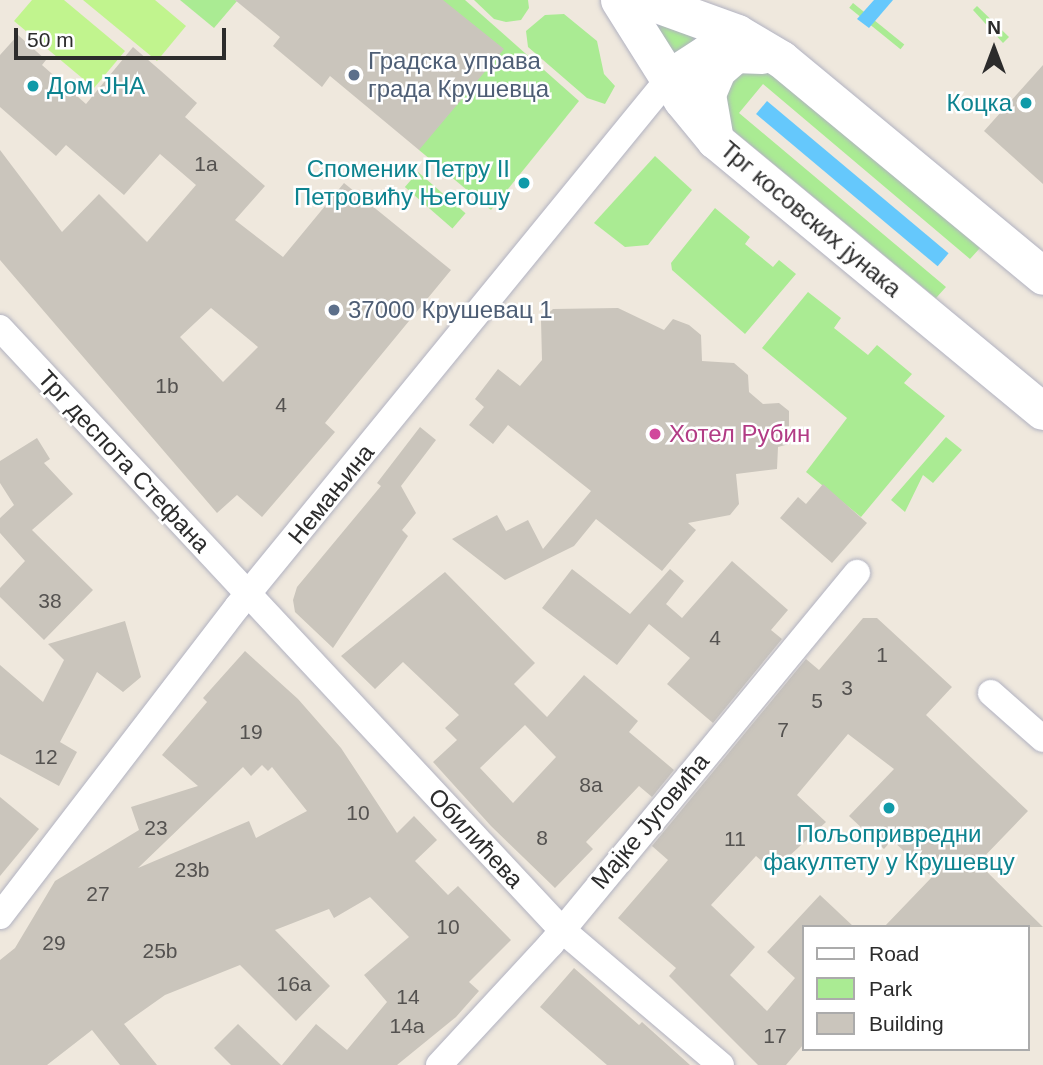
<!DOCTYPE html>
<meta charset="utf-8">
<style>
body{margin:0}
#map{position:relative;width:1043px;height:1065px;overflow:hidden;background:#efe8dd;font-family:Arial,sans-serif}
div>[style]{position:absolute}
.green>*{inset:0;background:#aaeb93;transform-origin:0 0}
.pitch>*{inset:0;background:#c1f48e}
.water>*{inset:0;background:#65c8fc;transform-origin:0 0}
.building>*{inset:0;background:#cac5bc}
.roads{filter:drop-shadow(0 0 2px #b1b2c1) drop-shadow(0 0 2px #b1b2c1)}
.street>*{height:26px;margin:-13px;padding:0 13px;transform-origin:13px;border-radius:13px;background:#fff}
.secondary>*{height:37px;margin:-18.5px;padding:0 18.5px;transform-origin:18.5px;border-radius:18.5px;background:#fff}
.dots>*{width:19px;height:19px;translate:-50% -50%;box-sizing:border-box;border:4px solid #fff;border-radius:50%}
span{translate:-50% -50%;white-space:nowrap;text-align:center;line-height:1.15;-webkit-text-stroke:5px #fff;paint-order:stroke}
.number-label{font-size:21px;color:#545250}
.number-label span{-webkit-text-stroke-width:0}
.service-label{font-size:24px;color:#4e5e75}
.left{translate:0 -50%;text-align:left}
.culture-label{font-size:24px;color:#0d838f}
.right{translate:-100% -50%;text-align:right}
.street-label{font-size:24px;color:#2c2c2c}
.hotel-label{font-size:24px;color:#b23c85}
.legend{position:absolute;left:802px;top:925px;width:228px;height:126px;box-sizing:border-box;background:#fff;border:2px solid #ababab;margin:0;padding:9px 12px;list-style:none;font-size:21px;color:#2c2c2c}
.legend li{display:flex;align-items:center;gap:14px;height:35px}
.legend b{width:35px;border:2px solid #ababab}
.north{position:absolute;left:959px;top:14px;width:70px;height:70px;-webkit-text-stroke:5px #fff;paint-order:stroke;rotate:0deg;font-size:19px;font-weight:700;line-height:28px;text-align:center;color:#2c2c2c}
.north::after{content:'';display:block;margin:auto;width:24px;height:32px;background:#2c2c2c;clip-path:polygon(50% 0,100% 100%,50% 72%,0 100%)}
.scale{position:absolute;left:14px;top:28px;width:212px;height:32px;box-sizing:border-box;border:4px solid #2c2c2c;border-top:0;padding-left:9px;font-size:21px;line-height:24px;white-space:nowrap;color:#2c2c2c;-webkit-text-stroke:5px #fff;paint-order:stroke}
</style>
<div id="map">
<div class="green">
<div style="clip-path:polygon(180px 0,235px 0,237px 1px,214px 28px)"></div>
<div style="clip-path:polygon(443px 0,465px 0,579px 101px,491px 210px,419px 150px)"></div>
<div style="clip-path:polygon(474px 0,528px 0,529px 8px,521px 20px,506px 22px,494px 19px)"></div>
<div style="left:853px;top:3px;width:66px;height:6px;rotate:39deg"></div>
<div style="clip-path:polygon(977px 6px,1009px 37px,1003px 43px,973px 10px)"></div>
<div style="clip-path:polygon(646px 10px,712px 33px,675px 59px)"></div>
<div style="clip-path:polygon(564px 14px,597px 41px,604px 74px,615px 86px,605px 104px,587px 98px,528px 47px,526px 31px,545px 15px)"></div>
<div style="clip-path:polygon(732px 69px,767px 70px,980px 248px,970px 259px,763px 84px,739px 113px,946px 287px,936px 298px,729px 127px,717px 90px)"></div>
<div style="clip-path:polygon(655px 156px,692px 190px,648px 245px,625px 247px,594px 223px)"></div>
<div style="left:418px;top:172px;width:63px;height:20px;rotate:41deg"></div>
<div style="clip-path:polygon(715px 208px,750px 237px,745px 244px,773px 267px,779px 260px,796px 274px,745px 334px,672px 270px,671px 263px)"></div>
<div style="clip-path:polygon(808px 292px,841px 318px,834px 328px,868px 355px,877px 345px,912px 374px,904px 383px,945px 416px,861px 517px,806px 472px,847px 418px,762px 348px)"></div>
<div style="clip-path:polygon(946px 437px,962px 450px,933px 483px,923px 475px,905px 512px,891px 500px)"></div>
</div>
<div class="pitch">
<div style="clip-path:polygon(32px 0,64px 0,125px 51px,94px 88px,14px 21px)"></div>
<div style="clip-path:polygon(83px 0,155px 0,186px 26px,157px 61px)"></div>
</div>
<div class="water">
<div style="clip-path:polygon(874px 0,893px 0,869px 28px,857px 19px)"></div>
<div style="left:767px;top:101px;width:237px;height:17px;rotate:40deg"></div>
</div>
<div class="building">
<div style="clip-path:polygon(235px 0,443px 0,504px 49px,419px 150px,330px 76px,322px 87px,273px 46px,280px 37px)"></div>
<div style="clip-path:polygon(evenodd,18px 35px,46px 60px,42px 65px,86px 104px,133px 47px,161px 71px,197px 103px,185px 117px,265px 186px,235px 220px,283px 257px,344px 183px,451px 270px,325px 423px,335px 432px,262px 517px,237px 495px,217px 513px,0 260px,0 150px,62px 232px,99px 194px,147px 242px,196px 185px,160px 154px,124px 195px,66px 145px,56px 156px,0 107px,0 55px,18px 35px,211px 308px,258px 347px,223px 382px,180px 337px,211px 308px)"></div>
<div style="clip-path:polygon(1043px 65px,1043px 184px,984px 131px)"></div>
<div style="clip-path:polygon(618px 308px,664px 330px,673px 319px,689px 325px,701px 335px,702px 361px,734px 363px,748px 375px,749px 392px,763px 404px,779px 403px,789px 411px,789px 444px,778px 447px,777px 469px,736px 474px,739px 504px,730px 515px,688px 523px,696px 530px,662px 571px,596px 519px,574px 546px,505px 580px,452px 539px,497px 515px,506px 531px,528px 520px,543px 549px,591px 491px,508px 425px,493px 444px,469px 425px,484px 407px,475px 399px,498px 369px,520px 386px,542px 360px,541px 320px,553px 309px)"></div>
<div style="clip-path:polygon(420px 427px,436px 440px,401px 486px,416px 513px,402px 530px,408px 536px,333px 648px,295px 612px,293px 600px,297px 587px,381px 486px,377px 483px)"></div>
<div style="clip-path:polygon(37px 438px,50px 459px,44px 463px,73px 494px,32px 530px,93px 590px,44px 640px,0 597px,0 588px,25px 561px,0 533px,0 518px,14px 505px,0 483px,0 461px)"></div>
<div style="clip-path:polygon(823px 484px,867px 523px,832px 563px,780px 518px,798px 497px,806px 504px)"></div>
<div style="clip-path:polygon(732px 561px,788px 610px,771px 630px,782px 639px,713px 723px,667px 684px,690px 658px,649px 624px,617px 665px,542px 608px,572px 569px,630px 614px,670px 569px,684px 581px,666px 604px,682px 618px)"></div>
<div style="clip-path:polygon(evenodd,445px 572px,535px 663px,514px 684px,547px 717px,584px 675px,638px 721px,629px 732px,674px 770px,652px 797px,639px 786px,586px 842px,593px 849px,555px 888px,491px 826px,433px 762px,457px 740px,445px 728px,459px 715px,403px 662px,375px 689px,341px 656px,445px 572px,525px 725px,556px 757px,513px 803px,480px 768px,525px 725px)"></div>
<div style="clip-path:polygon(863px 618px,877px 618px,952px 687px,926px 715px,1028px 811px,978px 863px,1043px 927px,884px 927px,932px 877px,892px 840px,884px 849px,849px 816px,894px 769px,848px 734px,797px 795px,826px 822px,773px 871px,756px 856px,711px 905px,755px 947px,730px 975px,767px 1011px,795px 978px,767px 952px,820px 895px,854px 927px,803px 927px,803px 1045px,786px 1065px,758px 1065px,669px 976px,676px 968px,618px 918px,668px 860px,652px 846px,806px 659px,819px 670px)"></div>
<div style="clip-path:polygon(125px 621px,141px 677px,123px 692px,97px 672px,60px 742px,77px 752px,59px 786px,0 754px,0 665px,43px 702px,64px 660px,48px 644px)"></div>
<div style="clip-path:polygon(evenodd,245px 651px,298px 699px,341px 748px,397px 833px,414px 816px,437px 840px,415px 861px,448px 895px,458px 886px,511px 940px,469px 982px,479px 991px,456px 1017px,397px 1065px,282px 1065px,316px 1024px,347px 1050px,387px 1002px,364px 975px,409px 937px,370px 897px,334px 918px,329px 909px,275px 930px,330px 986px,296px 1021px,240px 965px,165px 995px,124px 1024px,157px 1065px,120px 1065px,92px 1030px,47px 1065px,0 1065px,0 960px,15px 948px,55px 881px,139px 830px,131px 807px,198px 786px,162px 755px,207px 702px,203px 698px,245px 651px,262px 765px,268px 771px,272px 767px,307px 811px,256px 838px,249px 821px,138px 868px,243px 767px,251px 776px,262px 765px)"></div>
<div style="clip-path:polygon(0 797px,39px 829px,0 876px)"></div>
<div style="clip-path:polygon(574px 968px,639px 1025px,642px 1022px,690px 1065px,607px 1065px,540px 1007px)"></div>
<div style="clip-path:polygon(238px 1024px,281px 1065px,231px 1065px,214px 1048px)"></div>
</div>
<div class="roads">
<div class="street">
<div style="left:0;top:328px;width:822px;rotate:46.97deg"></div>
<div style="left:561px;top:929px;width:210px;rotate:40.4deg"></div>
<div style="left:991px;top:693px;width:69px;rotate:41.5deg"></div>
<div style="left:0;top:916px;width:389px;rotate:-52.5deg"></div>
<div style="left:237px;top:607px;width:684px;rotate:-50.75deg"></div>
<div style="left:439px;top:1065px;width:165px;rotate:-47.2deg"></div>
<div style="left:551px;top:944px;width:481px;rotate:-50.5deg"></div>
</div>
<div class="secondary">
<div style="left:619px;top:0;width:118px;rotate:57.8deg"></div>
<div style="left:682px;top:100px;width:52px;rotate:50.5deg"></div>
<div style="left:715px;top:140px;width:425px;rotate:39.6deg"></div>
<div style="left:646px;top:0;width:97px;rotate:19.9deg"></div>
<div style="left:737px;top:33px;width:51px;rotate:30.6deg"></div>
<div style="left:781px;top:59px;width:340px;rotate:39.6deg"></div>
<div style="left:670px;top:77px;width:44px;rotate:-33deg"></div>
<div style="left:707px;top:53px;width:55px;rotate:2.1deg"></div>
<div style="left:715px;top:140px;width:47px;rotate:-99.9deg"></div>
<div style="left:707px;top:94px;width:26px;rotate:-67deg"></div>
<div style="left:717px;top:70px;width:29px;rotate:-41deg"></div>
</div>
</div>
<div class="dots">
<div style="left:354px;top:75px;background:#5c6f8a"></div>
<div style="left:33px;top:86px;background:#0f9aa8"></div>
<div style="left:1026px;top:103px;background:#0f9aa8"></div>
<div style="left:524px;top:183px;background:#0f9aa8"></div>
<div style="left:334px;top:310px;background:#5c6f8a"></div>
<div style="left:655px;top:434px;background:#d1479c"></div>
<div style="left:889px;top:808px;background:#0f9aa8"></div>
</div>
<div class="number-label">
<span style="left:206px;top:164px">1a</span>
<span style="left:167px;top:386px">1b</span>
<span style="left:281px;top:405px">4</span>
<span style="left:50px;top:601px">38</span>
<span style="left:715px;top:638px">4</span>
<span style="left:882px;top:655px">1</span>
<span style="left:847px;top:688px">3</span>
<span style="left:817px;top:701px">5</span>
<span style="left:783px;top:730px">7</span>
<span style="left:251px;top:732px">19</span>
<span style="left:46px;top:757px">12</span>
<span style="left:591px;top:785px">8a</span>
<span style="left:358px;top:813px">10</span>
<span style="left:156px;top:828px">23</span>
<span style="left:542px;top:838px">8</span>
<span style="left:735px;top:839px">11</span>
<span style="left:192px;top:870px">23b</span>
<span style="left:98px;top:894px">27</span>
<span style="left:448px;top:927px">10</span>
<span style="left:54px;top:943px">29</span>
<span style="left:160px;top:951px">25b</span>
<span style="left:294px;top:984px">16a</span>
<span style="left:408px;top:997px">14</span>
<span style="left:407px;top:1026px">14a</span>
<span style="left:775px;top:1036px">17</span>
</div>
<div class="service-label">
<span class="left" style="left:368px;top:75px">Градска управа<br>града Крушевца</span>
<span class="left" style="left:348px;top:310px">37000 Крушевац 1</span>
</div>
<div class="culture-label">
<span class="left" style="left:47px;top:86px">Дом ЈНА</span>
<span class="right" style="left:1012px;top:103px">Коцка</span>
<span class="right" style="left:510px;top:183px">Споменик Петру II<br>Петровићу Његошу</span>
<span style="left:889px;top:848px">Пољопривредни<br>факултету у Крушевцу</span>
</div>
<div class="street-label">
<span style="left:811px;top:219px;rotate:40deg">Трг косовских јунака</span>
<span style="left:124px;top:461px;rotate:47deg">Трг деспота Стефана</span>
<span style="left:331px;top:494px;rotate:-51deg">Немањина</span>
<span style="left:650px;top:821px;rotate:-50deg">Мајке Југовића</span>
<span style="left:476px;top:838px;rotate:47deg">Обилићева</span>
</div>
<div class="hotel-label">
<span class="left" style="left:669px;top:434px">Хотел Рубин</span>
</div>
<ul class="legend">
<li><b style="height:9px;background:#fff"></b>Road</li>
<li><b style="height:19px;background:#aaeb93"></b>Park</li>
<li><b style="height:19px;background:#cac5bc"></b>Building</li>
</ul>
<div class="north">N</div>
<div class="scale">50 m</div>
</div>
